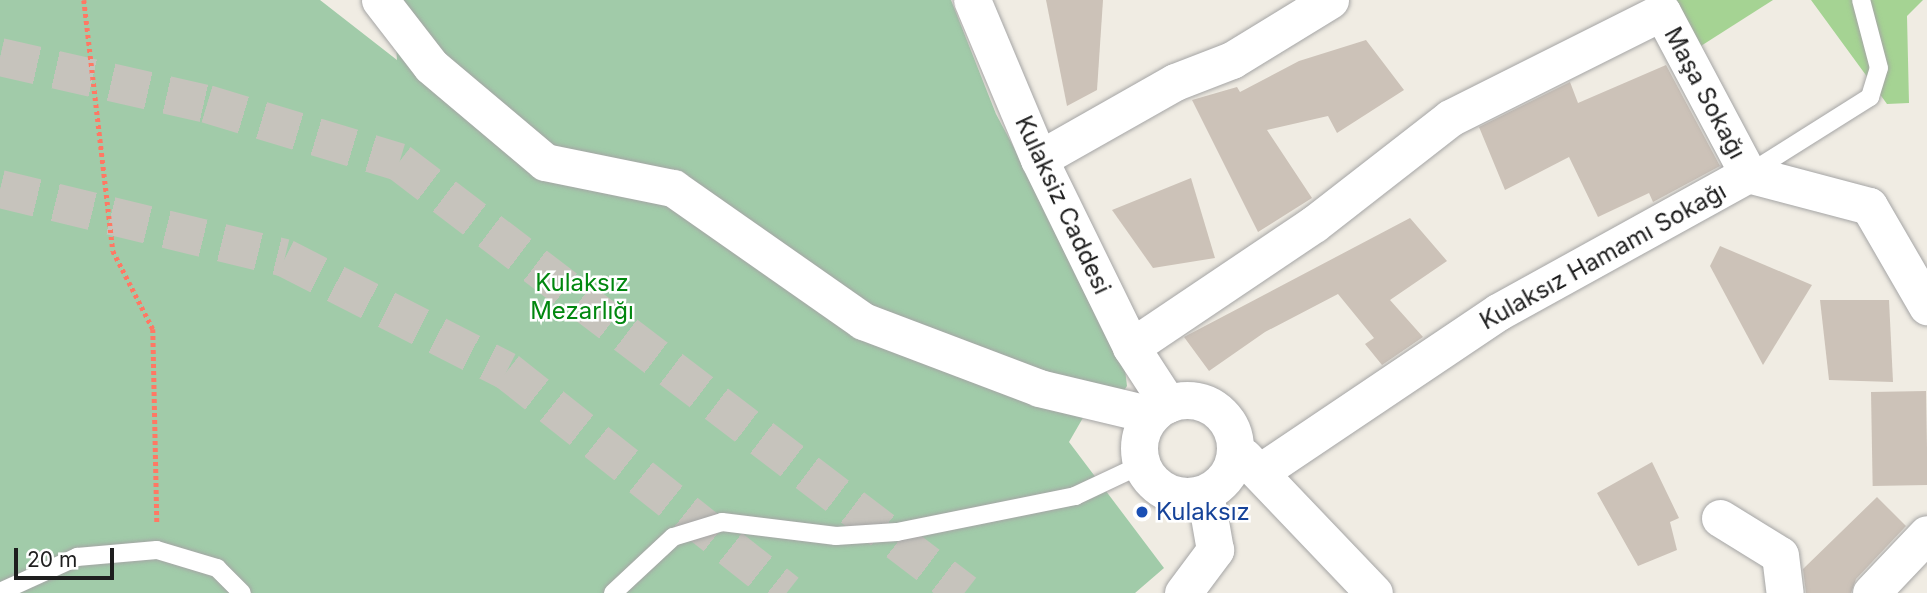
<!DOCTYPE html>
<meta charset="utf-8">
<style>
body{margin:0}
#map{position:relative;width:1927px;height:593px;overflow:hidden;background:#f0ece3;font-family:Inter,sans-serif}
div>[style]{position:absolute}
.forest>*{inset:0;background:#a5d393}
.cemetery>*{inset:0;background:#a1cba9}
.building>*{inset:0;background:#ccc2b8;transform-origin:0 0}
.primary-tunnel>*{height:38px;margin-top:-19px;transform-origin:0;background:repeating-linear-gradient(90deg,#c6c3bc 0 38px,transparent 0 57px)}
.path>*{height:4.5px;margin-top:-2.25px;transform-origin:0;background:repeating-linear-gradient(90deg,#ff7864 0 3.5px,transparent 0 7px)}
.roads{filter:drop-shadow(0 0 2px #a5a5a5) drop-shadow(0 0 2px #a5a5a5)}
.service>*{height:18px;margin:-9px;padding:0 9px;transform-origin:9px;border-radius:9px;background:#fff}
.minor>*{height:37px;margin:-18.5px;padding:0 18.5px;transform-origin:18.5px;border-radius:18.5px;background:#fff}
.minor>.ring{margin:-18.5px;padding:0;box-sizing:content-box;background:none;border:37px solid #fff;border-radius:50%}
.dots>*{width:19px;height:19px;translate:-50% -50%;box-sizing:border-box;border:4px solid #fff;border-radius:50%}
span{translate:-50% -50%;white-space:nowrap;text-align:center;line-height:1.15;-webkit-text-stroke:5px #fff;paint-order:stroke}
.street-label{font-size:24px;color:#1e1e1e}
.park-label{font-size:24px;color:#01870f}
.transit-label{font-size:24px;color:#164399}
.left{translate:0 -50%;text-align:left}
.scale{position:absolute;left:14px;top:548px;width:100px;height:32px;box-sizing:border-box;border:4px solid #1e1e1e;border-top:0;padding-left:9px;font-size:21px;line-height:24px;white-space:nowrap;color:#1e1e1e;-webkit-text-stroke:5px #fff;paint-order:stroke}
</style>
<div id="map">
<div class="forest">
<div style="clip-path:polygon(1664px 0,1773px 0,1693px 51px)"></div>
<div style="clip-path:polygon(1811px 0,1923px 0,1907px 16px,1909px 103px,1887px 104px)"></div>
</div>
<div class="cemetery">
<div style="clip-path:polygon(0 0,320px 0,397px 60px,393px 0,951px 0,996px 114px,1123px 352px,1127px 386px,1117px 401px,1084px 416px,1069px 442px,1164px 568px,1135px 593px,0 593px)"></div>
</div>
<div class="building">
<div style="clip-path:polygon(1046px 0,1103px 0,1097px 90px,1067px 106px)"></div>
<div style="clip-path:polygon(1366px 40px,1404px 90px,1337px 133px,1328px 116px,1267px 130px,1312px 198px,1258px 232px,1192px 100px,1237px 87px,1240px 92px,1299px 61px)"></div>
<div style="clip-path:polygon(1666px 65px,1720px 166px,1653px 202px,1649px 193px,1598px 217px,1569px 157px,1505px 190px,1479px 127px,1570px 82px,1578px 103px)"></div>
<div style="clip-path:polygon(1191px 178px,1215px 258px,1153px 268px,1112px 210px)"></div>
<div style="clip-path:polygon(1410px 218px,1447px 261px,1390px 300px,1423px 337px,1382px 365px,1365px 344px,1374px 338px,1338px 294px,1265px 332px,1209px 371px,1184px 337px)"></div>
<div style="clip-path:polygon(1720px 246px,1812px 285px,1763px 365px,1710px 266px)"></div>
<div style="clip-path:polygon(1820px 300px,1889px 300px,1893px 382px,1829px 380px)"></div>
<div style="left:1926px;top:391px;width:94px;height:55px;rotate:89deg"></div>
<div style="clip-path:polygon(1652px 462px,1679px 518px,1670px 522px,1677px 550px,1638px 566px,1597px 493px)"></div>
<div style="clip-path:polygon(1877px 497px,1906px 526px,1856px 579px,1851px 593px,1806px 593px,1803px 569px)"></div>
</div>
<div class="primary-tunnel">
<div style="left:0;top:57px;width:212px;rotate:12.8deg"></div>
<div style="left:207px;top:104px;width:201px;rotate:16.8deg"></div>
<div style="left:399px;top:162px;width:711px;rotate:37.29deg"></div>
<div style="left:0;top:189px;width:293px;rotate:13.6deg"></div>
<div style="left:285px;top:258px;width:249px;rotate:27deg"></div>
<div style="left:507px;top:371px;width:357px;rotate:38.4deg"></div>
</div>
<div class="path">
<div style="left:84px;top:0;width:253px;rotate:83.4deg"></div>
<div style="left:113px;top:251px;width:88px;rotate:62.9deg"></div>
<div style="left:153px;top:329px;width:195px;rotate:88.8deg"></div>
</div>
<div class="roads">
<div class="service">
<div style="left:1751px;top:172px;width:141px;rotate:-32.2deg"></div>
<div style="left:1870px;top:97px;width:30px;rotate:-73deg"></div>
<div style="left:1879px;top:68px;width:70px;rotate:-104.8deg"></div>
<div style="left:0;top:592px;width:85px;rotate:-24.4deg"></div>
<div style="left:77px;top:557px;width:80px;rotate:-5deg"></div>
<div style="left:157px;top:550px;width:63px;rotate:16.7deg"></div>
<div style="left:217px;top:568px;width:35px;rotate:45deg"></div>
<div style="left:613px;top:593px;width:82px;rotate:-43deg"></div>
<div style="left:673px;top:537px;width:51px;rotate:-17deg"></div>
<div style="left:722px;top:522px;width:115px;rotate:7deg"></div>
<div style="left:836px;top:536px;width:61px;rotate:-3.8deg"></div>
<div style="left:897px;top:532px;width:182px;rotate:-11.4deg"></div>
<div style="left:1075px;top:496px;width:73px;rotate:-25.2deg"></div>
</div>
<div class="minor">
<div style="left:380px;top:0;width:83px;rotate:52.3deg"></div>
<div style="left:431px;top:66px;width:149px;rotate:40.1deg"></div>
<div style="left:545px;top:162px;width:131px;rotate:11.5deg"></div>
<div style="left:673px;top:188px;width:232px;rotate:35deg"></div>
<div style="left:863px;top:321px;width:188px;rotate:20.8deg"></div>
<div style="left:1039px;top:388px;width:116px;rotate:13.4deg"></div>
<div style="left:972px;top:0;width:173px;rotate:67.2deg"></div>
<div style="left:1039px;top:159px;width:209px;rotate:63.9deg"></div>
<div style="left:1131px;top:347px;width:68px;rotate:57deg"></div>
<div style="left:1039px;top:159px;width:156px;rotate:-29.5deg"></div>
<div style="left:1175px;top:82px;width:61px;rotate:-21.1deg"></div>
<div style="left:1232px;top:60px;width:115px;rotate:-31.5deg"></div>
<div style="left:1131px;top:347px;width:220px;rotate:-33.9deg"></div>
<div style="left:1314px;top:224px;width:172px;rotate:-37.9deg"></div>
<div style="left:1450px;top:118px;width:237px;rotate:-26.6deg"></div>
<div style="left:1662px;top:12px;width:183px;rotate:62deg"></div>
<div class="ring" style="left:1139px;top:400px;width:59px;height:59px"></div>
<div style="left:1244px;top:457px;width:188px;rotate:46.3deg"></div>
<div style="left:1260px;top:472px;width:287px;rotate:-33.9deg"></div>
<div style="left:1498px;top:312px;width:286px;rotate:-28.9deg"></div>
<div style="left:1748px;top:174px;width:125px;rotate:14.8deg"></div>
<div style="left:1869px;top:206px;width:116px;rotate:59.9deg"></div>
<div style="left:1720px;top:518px;width:70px;rotate:31.7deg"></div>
<div style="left:1780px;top:555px;width:38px;rotate:83deg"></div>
<div style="left:1183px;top:593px;width:54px;rotate:-53.3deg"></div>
<div style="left:1215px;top:550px;width:58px;rotate:-100deg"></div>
<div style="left:1871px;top:593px;width:81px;rotate:-46.5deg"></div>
</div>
</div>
<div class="dots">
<div style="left:1142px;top:512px;background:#1a4fb4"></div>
</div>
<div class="street-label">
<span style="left:1705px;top:93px;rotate:62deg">Maşa Sokağı</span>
<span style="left:1063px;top:205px;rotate:65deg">Kulaksiz Caddesi</span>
<span style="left:1603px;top:256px;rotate:-29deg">Kulaksız Hamamı Sokağı</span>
</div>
<div class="park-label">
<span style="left:582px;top:297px">Kulaksız<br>Mezarlığı</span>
</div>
<div class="transit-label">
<span class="left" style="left:1156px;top:512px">Kulaksız</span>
</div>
<div class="scale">20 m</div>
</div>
